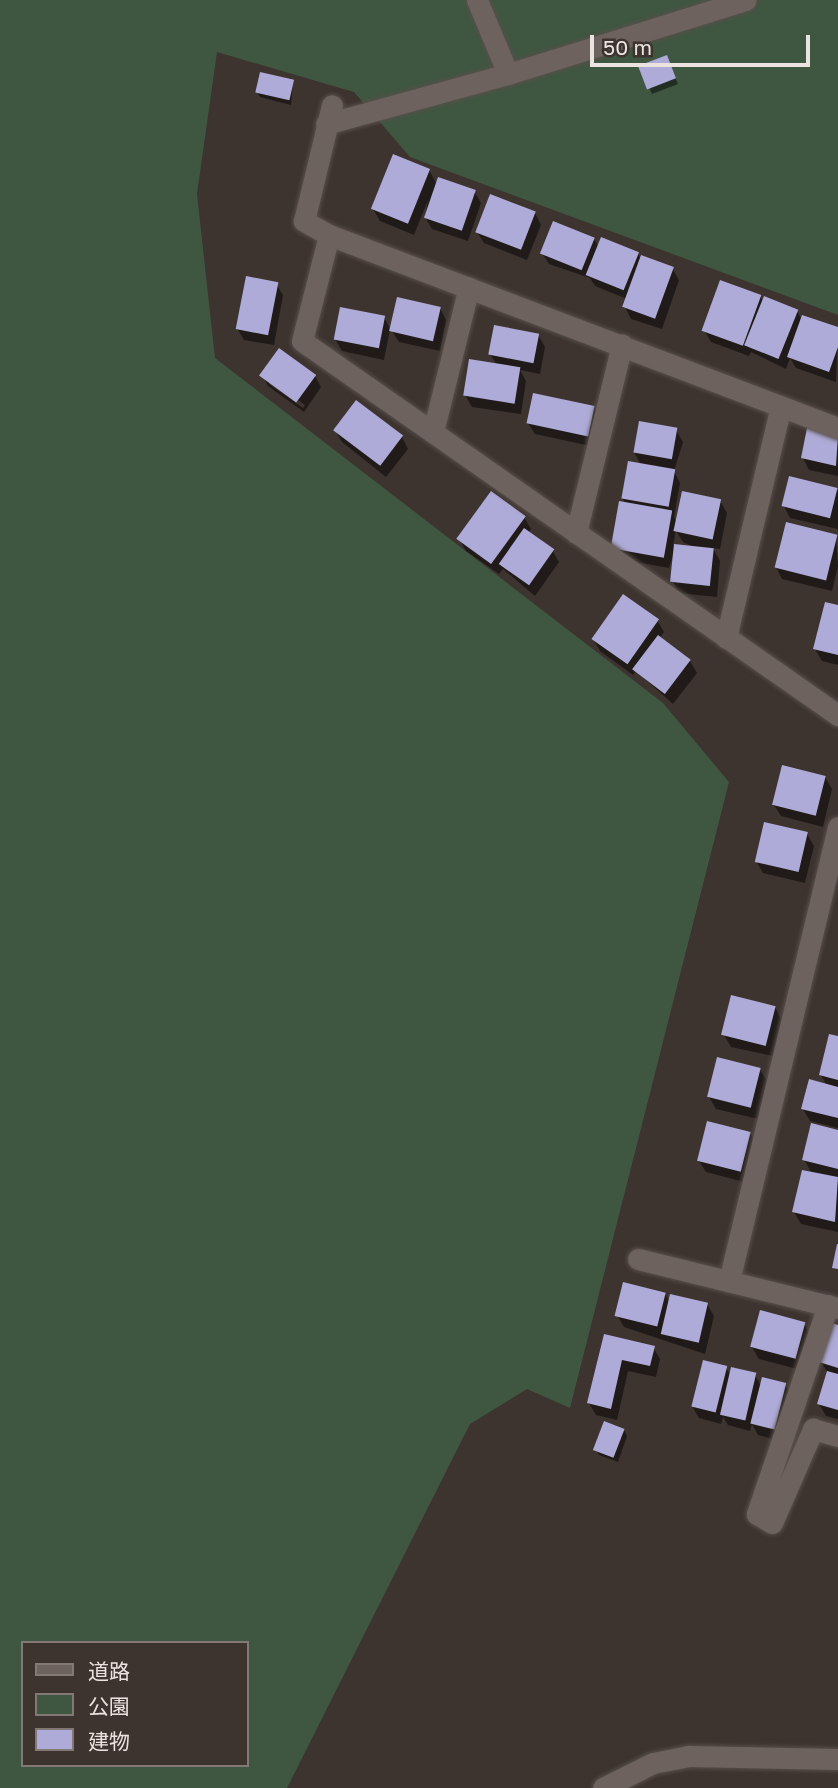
<!DOCTYPE html>
<meta charset="utf-8">
<style>
body{margin:0}
#map{position:relative;width:838px;height:1788px;overflow:hidden;background:#3d332f;font-family:"Golos Text","Noto Sans JP",sans-serif}
div>[style]{position:absolute}
.green>*{inset:0;background:#3f5741}
.shadow>*{inset:0;background:#0007}
.building>*{inset:0;background:#aeabd8;transform-origin:0 0}
.roads{filter:drop-shadow(0 0 2px #574f4b) drop-shadow(0 0 2px #574f4b)}
.minor>*{height:21px;margin:-10.5px;padding:0 10.5px;transform-origin:10.5px;border-radius:10.5px;background:#6d625d}
span{translate:-50% -50%;white-space:nowrap;text-align:center;line-height:1.15;-webkit-text-stroke:7px #3d332f;paint-order:stroke}
.legend{position:absolute;left:21px;top:1641px;width:228px;height:126px;box-sizing:border-box;background:#3d332f;border:2px solid #827976;margin:0;padding:9px 12px;list-style:none;font-size:21px;color:#eae3e0}
.legend li{display:flex;align-items:center;gap:14px;height:35px}
.legend b{width:35px;border:2px solid #827976}
.scale{position:absolute;left:590px;top:35px;width:220px;height:32px;box-sizing:border-box;border:4px solid #eae3e0;border-top:0;padding-left:9px;font-size:21px;line-height:24px;white-space:nowrap;color:#eae3e0;-webkit-text-stroke:5px #3d332f;paint-order:stroke}
</style>
<div id="map">
<div class="green">
<div style="clip-path:polygon(evenodd,0 0,838px 0,838px 315px,410px 157px,354px 92px,217px 52px,197px 194px,215px 358px,663px 703px,729px 782px,570px 1408px,527px 1389px,470px 1424px,287px 1788px,0 1788px,0 0,23px 1643px,247px 1643px,247px 1765px,23px 1765px,23px 1643px)"></div>
</div>
<div class="shadow">
<div style="clip-path:polygon(669px 62px,678px 84px,652px 94px,640px 67px)"></div>
<div style="clip-path:polygon(293px 82px,291px 105px,260px 97px,257px 92px)"></div>
<div style="clip-path:polygon(429px 170px,437px 185px,474px 191px,481px 203px,468px 241px,432px 229px,425px 217px,428px 200px,414px 235px,380px 221px,373px 209px)"></div>
<div style="clip-path:polygon(535px 213px,541px 225px,527px 260px,484px 243px,477px 232px)"></div>
<div style="clip-path:polygon(594px 239px,599px 247px,638px 253px,641px 260px,672px 268px,679px 280px,662px 329px,631px 319px,625px 307px,627px 299px,595px 286px,590px 278px,549px 264px,542px 253px)"></div>
<div style="clip-path:polygon(276px 284px,283px 295px,274px 345px,244px 340px,237px 328px)"></div>
<div style="clip-path:polygon(760px 296px,763px 302px,797px 311px,802px 320px,838px 329px,836px 382px,796px 368px,790px 358px,786px 369px,751px 352px,749px 356px,711px 342px,704px 330px)"></div>
<div style="clip-path:polygon(440px 308px,446px 320px,440px 351px,399px 342px,392px 331px)"></div>
<div style="clip-path:polygon(384px 317px,390px 329px,384px 360px,342px 351px,335px 339px)"></div>
<div style="clip-path:polygon(538px 335px,545px 347px,540px 374px,520px 370px,526px 381px,521px 414px,472px 407px,465px 395px,497px 365px,490px 354px)"></div>
<div style="clip-path:polygon(evenodd,262px 375px,315px 376px,321px 387px,304px 412px,268px 386px,262px 375px,269px 379px,305px 405px,303px 408px,269px 384px,269px 379px)"></div>
<div style="clip-path:polygon(594px 407px,601px 419px,595px 447px,535px 434px,528px 423px)"></div>
<div style="clip-path:polygon(335px 430px,402px 437px,408px 449px,386px 477px,342px 442px)"></div>
<div style="clip-path:polygon(evenodd,676px 430px,683px 442px,674px 471px,680px 483px,674px 517px,677px 523px,720px 501px,727px 513px,720px 549px,713px 548px,720px 561px,717px 597px,679px 593px,673px 582px,675px 549px,669px 568px,619px 559px,612px 547px,626px 504px,622px 498px,641px 465px,634px 452px,676px 430px,676px 531px,683px 542px,696px 548px,673px 545px,676px 531px)"></div>
<div style="clip-path:polygon(838px 437px,838px 476px,809px 470px,803px 458px)"></div>
<div style="clip-path:polygon(790px 478px,838px 490px,838px 529px,790px 518px,784px 506px)"></div>
<div style="clip-path:polygon(524px 517px,531px 529px,528px 533px,552px 550px,559px 562px,535px 596px,503px 569px,499px 574px,466px 551px,459px 539px)"></div>
<div style="clip-path:polygon(836px 537px,838px 566px,832px 591px,782px 579px,776px 567px)"></div>
<div style="clip-path:polygon(838px 607px,838px 665px,822px 661px,815px 649px)"></div>
<div style="clip-path:polygon(657px 620px,664px 632px,659px 639px,690px 661px,697px 673px,673px 704px,636px 671px,633px 675px,600px 651px,593px 639px)"></div>
<div style="clip-path:polygon(825px 777px,832px 789px,823px 827px,781px 816px,774px 805px)"></div>
<div style="clip-path:polygon(807px 834px,814px 846px,805px 883px,763px 873px,756px 861px)"></div>
<div style="clip-path:polygon(775px 1007px,781px 1019px,773px 1056px,731px 1047px,724px 1035px)"></div>
<div style="clip-path:polygon(838px 1038px,838px 1128px,810px 1121px,803px 1109px,827px 1086px,821px 1075px)"></div>
<div style="clip-path:polygon(760px 1070px,767px 1081px,758px 1119px,716px 1109px,709px 1097px)"></div>
<div style="clip-path:polygon(838px 1132px,838px 1232px,801px 1224px,794px 1212px,812px 1174px,804px 1159px)"></div>
<div style="clip-path:polygon(750px 1133px,757px 1145px,748px 1183px,706px 1172px,699px 1161px)"></div>
<div style="clip-path:polygon(665px 1294px,669px 1302px,707px 1304px,714px 1316px,705px 1354px,624px 1327px,617px 1315px)"></div>
<div style="clip-path:polygon(804px 1324px,811px 1336px,801px 1370px,759px 1359px,752px 1347px)"></div>
<div style="clip-path:polygon(838px 1327px,838px 1419px,826px 1416px,819px 1404px,828px 1373px,821px 1362px)"></div>
<div style="clip-path:polygon(605px 1336px,653px 1347px,660px 1359px,656px 1377px,628px 1371px,617px 1420px,596px 1415px,589px 1403px)"></div>
<div style="clip-path:polygon(726px 1368px,731px 1376px,755px 1375px,761px 1386px,785px 1385px,792px 1396px,780px 1441px,758px 1435px,752px 1424px,750px 1431px,728px 1425px,723px 1417px,721px 1424px,699px 1418px,692px 1406px)"></div>
<div style="clip-path:polygon(624px 1430px,627px 1436px,618px 1462px,599px 1455px,596px 1449px)"></div>
</div>
<div class="building">
<div style="left:667px;top:55px;width:25px;height:31px;rotate:69deg"></div>
<div style="left:260px;top:72px;width:35px;height:21px;rotate:13deg"></div>
<div style="left:393px;top:154px;width:40px;height:59px;rotate:22deg"></div>
<div style="left:438px;top:177px;width:40px;height:43px;rotate:19deg"></div>
<div style="left:490px;top:194px;width:49px;height:41px;rotate:21deg"></div>
<div style="left:553px;top:221px;width:45px;height:35px;rotate:22deg"></div>
<div style="left:601px;top:237px;width:41px;height:41px;rotate:22deg"></div>
<div style="left:641px;top:255px;width:35px;height:55px;rotate:20deg"></div>
<div style="left:246px;top:276px;width:33px;height:54px;rotate:11deg"></div>
<div style="left:720px;top:280px;width:44px;height:54px;rotate:20deg"></div>
<div style="left:764px;top:296px;width:37px;height:53px;rotate:22deg"></div>
<div style="left:397px;top:297px;width:45px;height:35px;rotate:13deg"></div>
<div style="left:340px;top:307px;width:46px;height:33px;rotate:11deg"></div>
<div style="clip-path:polygon(802px 315px,838px 327px,838px 347px,829px 372px,787px 357px)"></div>
<div style="left:494px;top:325px;width:46px;height:30px;rotate:11deg"></div>
<div style="left:279px;top:348px;width:46px;height:34px;rotate:36deg"></div>
<div style="left:469px;top:359px;width:52px;height:37px;rotate:9deg"></div>
<div style="left:533px;top:393px;width:63px;height:31px;rotate:12deg"></div>
<div style="left:356px;top:400px;width:59px;height:38px;rotate:37deg"></div>
<div style="left:639px;top:421px;width:39px;height:32px;rotate:10deg"></div>
<div style="clip-path:polygon(807px 428px,838px 435px,836px 466px,801px 458px)"></div>
<div style="left:628px;top:461px;width:48px;height:38px;rotate:10deg"></div>
<div style="left:789px;top:476px;width:50px;height:31px;rotate:14deg"></div>
<div style="left:491px;top:491px;width:43px;height:59px;rotate:36deg"></div>
<div style="left:682px;top:491px;width:40px;height:41px;rotate:12deg"></div>
<div style="left:619px;top:501px;width:54px;height:48px;rotate:10deg"></div>
<div style="left:786px;top:522px;width:53px;height:47px;rotate:14deg"></div>
<div style="left:524px;top:528px;width:37px;height:44px;rotate:35deg"></div>
<div style="left:674px;top:544px;width:40px;height:38px;rotate:6deg"></div>
<div style="left:623px;top:594px;width:44px;height:55px;rotate:35deg"></div>
<div style="clip-path:polygon(825px 602px,838px 605px,838px 655px,813px 649px)"></div>
<div style="left:658px;top:635px;width:41px;height:43px;rotate:37deg"></div>
<div style="left:782px;top:765px;width:45px;height:41px;rotate:14deg"></div>
<div style="left:764px;top:822px;width:45px;height:41px;rotate:13deg"></div>
<div style="left:731px;top:995px;width:46px;height:41px;rotate:14deg"></div>
<div style="clip-path:polygon(829px 1034px,838px 1036px,838px 1080px,819px 1075px)"></div>
<div style="left:717px;top:1057px;width:45px;height:41px;rotate:14deg"></div>
<div style="clip-path:polygon(809px 1079px,838px 1087px,838px 1118px,801px 1109px)"></div>
<div style="left:707px;top:1121px;width:45px;height:41px;rotate:14deg"></div>
<div style="clip-path:polygon(811px 1123px,838px 1130px,838px 1169px,802px 1160px)"></div>
<div style="clip-path:polygon(802px 1170px,838px 1177px,835px 1222px,792px 1212px)"></div>
<div style="clip-path:polygon(837px 1244px,838px 1244px,838px 1269px,832px 1268px)"></div>
<div style="left:623px;top:1282px;width:44px;height:35px;rotate:14deg"></div>
<div style="left:670px;top:1294px;width:39px;height:41px;rotate:13deg"></div>
<div style="left:760px;top:1310px;width:47px;height:38px;rotate:15deg"></div>
<div style="clip-path:polygon(832px 1323px,838px 1325px,838px 1368px,819px 1362px)"></div>
<div style="clip-path:polygon(604px 1334px,655px 1346px,650px 1366px,622px 1360px,611px 1409px,587px 1403px)"></div>
<div style="left:703px;top:1360px;width:25px;height:48px;rotate:14deg"></div>
<div style="left:731px;top:1367px;width:26px;height:49px;rotate:13deg"></div>
<div style="clip-path:polygon(827px 1371px,838px 1374px,838px 1410px,817px 1404px)"></div>
<div style="left:762px;top:1377px;width:25px;height:48px;rotate:14deg"></div>
<div style="left:604px;top:1421px;width:22px;height:31px;rotate:21deg"></div>
</div>
<div class="roads">
<div class="minor">
<div style="left:477px;top:0;width:80px;rotate:67.3deg"></div>
<div style="left:326px;top:124px;width:189px;rotate:-15.4deg"></div>
<div style="left:508px;top:74px;width:249px;rotate:-17.3deg"></div>
<div style="left:329px;top:235px;width:29px;rotate:-151deg"></div>
<div style="left:304px;top:221px;width:119px;rotate:-76.4deg"></div>
<div style="left:838px;top:428px;width:544px;rotate:-159.23deg"></div>
<div style="left:329px;top:235px;width:109px;rotate:104.3deg"></div>
<div style="left:302px;top:341px;width:654px;rotate:34.91deg"></div>
<div style="left:433px;top:432px;width:149px;rotate:-76.1deg"></div>
<div style="left:576px;top:533px;width:194px;rotate:-76.3deg"></div>
<div style="left:726px;top:638px;width:238px;rotate:-76.7deg"></div>
<div style="left:638px;top:1259px;width:206px;rotate:13.8deg"></div>
<div style="left:729px;top:1281px;width:467px;rotate:-76.5deg"></div>
<div style="left:828px;top:1305px;width:221px;rotate:108.8deg"></div>
<div style="left:757px;top:1514px;width:17px;rotate:31deg"></div>
<div style="left:772px;top:1523px;width:103px;rotate:-66.4deg"></div>
<div style="left:813px;top:1429px;width:26px;rotate:16deg"></div>
<div style="left:603px;top:1788px;width:56px;rotate:-26.6deg"></div>
<div style="left:653px;top:1763px;width:36px;rotate:-11deg"></div>
<div style="left:688px;top:1756px;width:150px;rotate:1.1deg"></div>
</div>
</div>
<ul class="legend">
<li><b style="height:9px;background:#6d625d"></b>道路</li>
<li><b style="height:19px;background:#3f5741"></b>公園</li>
<li><b style="height:19px;background:#aeabd8"></b>建物</li>
</ul>
<div class="scale">50 m</div>
</div>
